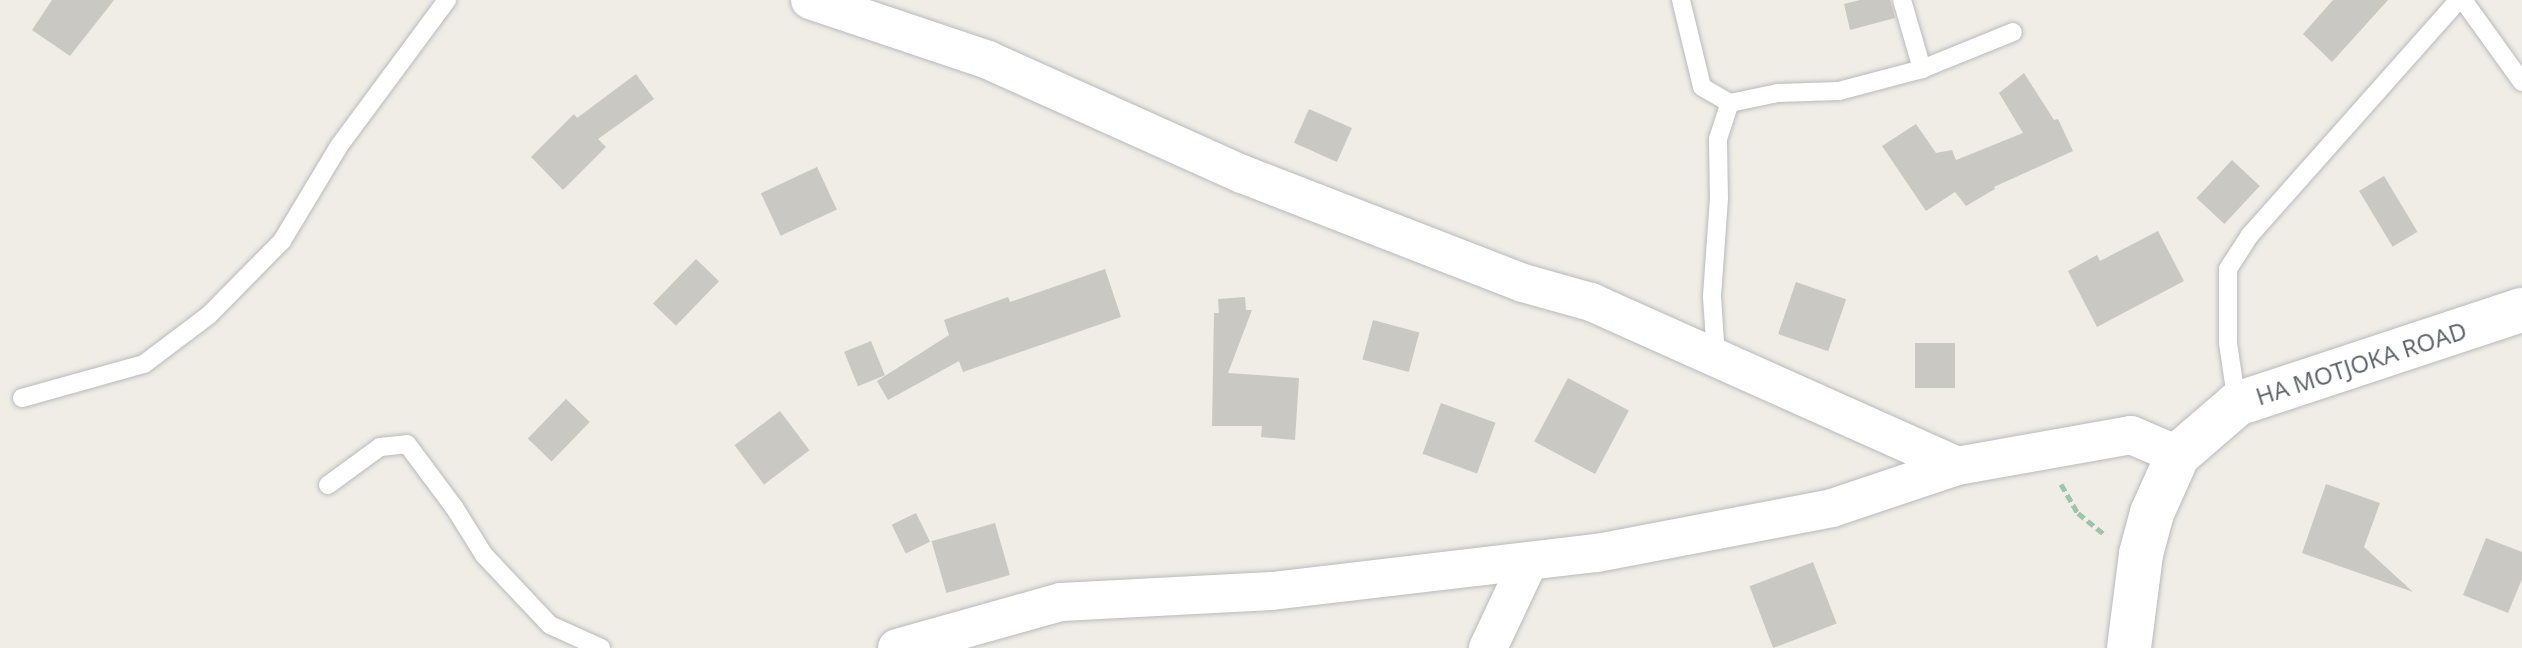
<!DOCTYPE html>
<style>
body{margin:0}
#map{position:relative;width:2522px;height:648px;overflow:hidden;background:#efede5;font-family:"Open Sans",sans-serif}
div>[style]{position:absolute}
.building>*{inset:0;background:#cac8c2;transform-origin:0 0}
.path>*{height:5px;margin-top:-2.5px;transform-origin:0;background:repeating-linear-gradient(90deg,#9dc5ac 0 8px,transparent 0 12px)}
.roads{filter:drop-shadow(0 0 2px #b8babe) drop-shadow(0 0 2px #b8babe)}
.lane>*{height:18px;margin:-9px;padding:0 9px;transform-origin:9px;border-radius:9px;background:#fff}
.street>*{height:38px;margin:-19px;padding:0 19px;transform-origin:19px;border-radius:19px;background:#fff}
.secondary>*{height:44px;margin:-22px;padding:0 22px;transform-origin:22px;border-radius:22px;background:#fff}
span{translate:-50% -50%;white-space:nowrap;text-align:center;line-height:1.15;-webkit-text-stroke:6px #fff;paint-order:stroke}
.street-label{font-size:24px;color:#5d6065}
</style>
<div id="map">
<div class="building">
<div style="clip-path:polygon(52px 0,114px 0,70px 56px,32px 30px)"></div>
<div style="clip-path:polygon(1860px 0,1890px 0,1895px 18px,1850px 30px,1844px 4px)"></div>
<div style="clip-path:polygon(2333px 0,2388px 0,2332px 62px,2303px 34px)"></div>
<div style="clip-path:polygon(2024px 73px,2054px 120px,2058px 119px,2073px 151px,1994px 187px,1995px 189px,1966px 206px,1955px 192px,1926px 211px,1882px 146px,1916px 124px,1936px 153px,1952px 150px,1956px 160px,2023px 133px,1999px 93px)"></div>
<div style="clip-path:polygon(636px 74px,654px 99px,598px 139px,606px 147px,563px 190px,531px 157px,574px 114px,577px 118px)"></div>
<div style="left:1309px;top:109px;width:47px;height:37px;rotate:24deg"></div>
<div style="left:2232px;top:160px;width:38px;height:52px;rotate:43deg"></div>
<div style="left:817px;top:167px;width:47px;height:62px;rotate:65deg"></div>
<div style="left:2384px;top:176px;width:65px;height:29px;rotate:59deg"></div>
<div style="clip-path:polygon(2158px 231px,2184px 281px,2097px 327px,2068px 271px,2097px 255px,2100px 261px)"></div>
<div style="left:696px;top:259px;width:32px;height:62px;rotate:44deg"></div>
<div style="clip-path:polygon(1105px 269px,1121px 317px,963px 372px,959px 361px,888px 400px,877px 381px,949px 335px,944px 320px,1008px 297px,1010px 302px)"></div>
<div style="left:1796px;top:282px;width:53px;height:55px;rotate:19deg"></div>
<div style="clip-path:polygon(1245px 297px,1246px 310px,1252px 310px,1228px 373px,1299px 378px,1295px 440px,1261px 437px,1262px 426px,1212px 426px,1214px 313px,1219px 313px,1218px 299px)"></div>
<div style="left:1373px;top:320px;width:48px;height:41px;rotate:15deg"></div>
<div style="left:871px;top:341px;width:37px;height:29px;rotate:68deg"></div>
<div style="left:1955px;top:343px;width:45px;height:40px;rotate:90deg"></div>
<div style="left:1568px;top:378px;width:69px;height:72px;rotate:28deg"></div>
<div style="left:566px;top:399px;width:33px;height:55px;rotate:44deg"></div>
<div style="left:1441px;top:403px;width:58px;height:54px;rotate:20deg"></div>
<div style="left:780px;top:411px;width:49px;height:57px;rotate:53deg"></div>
<div style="clip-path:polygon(2326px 484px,2380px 503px,2364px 547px,2413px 592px,2302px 553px)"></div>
<div style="left:916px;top:513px;width:32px;height:27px;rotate:64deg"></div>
<div style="left:995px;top:523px;width:54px;height:66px;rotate:74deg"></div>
<div style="clip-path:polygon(2486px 538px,2522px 552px,2522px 579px,2508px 613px,2463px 595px)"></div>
<div style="left:1813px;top:562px;width:66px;height:68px;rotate:69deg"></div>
</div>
<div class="path">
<div style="left:2061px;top:484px;width:34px;rotate:60deg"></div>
<div style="left:2078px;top:513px;width:36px;rotate:39deg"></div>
</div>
<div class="roads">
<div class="lane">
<div style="left:1681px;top:0;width:89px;rotate:76.4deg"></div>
<div style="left:1702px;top:87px;width:32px;rotate:30deg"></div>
<div style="left:1902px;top:0;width:72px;rotate:73.8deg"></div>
<div style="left:2463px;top:0;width:101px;rotate:54.3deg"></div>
<div style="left:1716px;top:357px;width:61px;rotate:-93.8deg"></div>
<div style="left:1712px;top:296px;width:97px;rotate:-85.9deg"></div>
<div style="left:1719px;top:199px;width:60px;rotate:-91deg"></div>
<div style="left:1718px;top:139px;width:38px;rotate:-72deg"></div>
<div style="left:1730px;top:103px;width:49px;rotate:-11.8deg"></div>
<div style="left:1778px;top:93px;width:61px;rotate:-1.9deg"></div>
<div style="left:1839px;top:91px;width:86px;rotate:-14.8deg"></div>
<div style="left:1922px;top:69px;width:98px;rotate:-22.1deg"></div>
<div style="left:22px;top:398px;width:127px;rotate:-15.6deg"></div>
<div style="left:144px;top:364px;width:81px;rotate:-37deg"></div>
<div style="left:209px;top:315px;width:104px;rotate:-45.4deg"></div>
<div style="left:282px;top:241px;width:111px;rotate:-59deg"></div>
<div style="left:339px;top:146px;width:182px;rotate:-53.5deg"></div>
<div style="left:2237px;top:404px;width:62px;rotate:-98.4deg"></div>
<div style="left:2228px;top:343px;width:74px;rotate:-90deg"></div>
<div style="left:2228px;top:269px;width:40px;rotate:-57.1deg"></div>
<div style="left:2250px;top:235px;width:314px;rotate:-48.4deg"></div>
<div style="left:328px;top:485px;width:64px;rotate:-36.2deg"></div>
<div style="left:380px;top:447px;width:27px;rotate:-6deg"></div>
<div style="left:407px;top:444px;width:79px;rotate:53.3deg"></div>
<div style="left:454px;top:507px;width:57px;rotate:58deg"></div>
<div style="left:484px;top:555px;width:96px;rotate:46.7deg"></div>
<div style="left:550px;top:625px;width:56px;rotate:24.3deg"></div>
</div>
<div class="street">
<div style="left:810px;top:0;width:188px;rotate:18.6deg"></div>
<div style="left:988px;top:60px;width:278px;rotate:24.2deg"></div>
<div style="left:1242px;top:174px;width:301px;rotate:21.2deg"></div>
<div style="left:1523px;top:283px;width:71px;rotate:15.6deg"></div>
<div style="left:1591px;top:302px;width:401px;rotate:24.1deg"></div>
<div style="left:897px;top:648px;width:170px;rotate:-15.7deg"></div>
<div style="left:1061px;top:602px;width:211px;rotate:-3deg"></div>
<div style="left:1272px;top:591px;width:327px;rotate:-6.7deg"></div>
<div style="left:1597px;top:553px;width:239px;rotate:-10.8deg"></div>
<div style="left:1832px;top:508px;width:132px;rotate:-18.6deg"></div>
<div style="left:1957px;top:466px;width:177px;rotate:-10.1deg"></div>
<div style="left:2131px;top:435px;width:51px;rotate:23.1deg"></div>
<div style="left:1488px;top:648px;width:96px;rotate:-64.8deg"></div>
</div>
<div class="secondary">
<div style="left:2129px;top:648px;width:95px;rotate:-82.7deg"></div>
<div style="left:2141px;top:554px;width:42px;rotate:-75deg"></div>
<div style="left:2152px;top:513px;width:64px;rotate:-65.9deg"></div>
<div style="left:2178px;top:455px;width:78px;rotate:-40.8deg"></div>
<div style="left:2237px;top:404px;width:300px;rotate:-18.3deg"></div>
</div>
</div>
<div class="street-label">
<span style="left:2361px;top:363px;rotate:-18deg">HA MOTJOKA ROAD</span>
</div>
</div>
